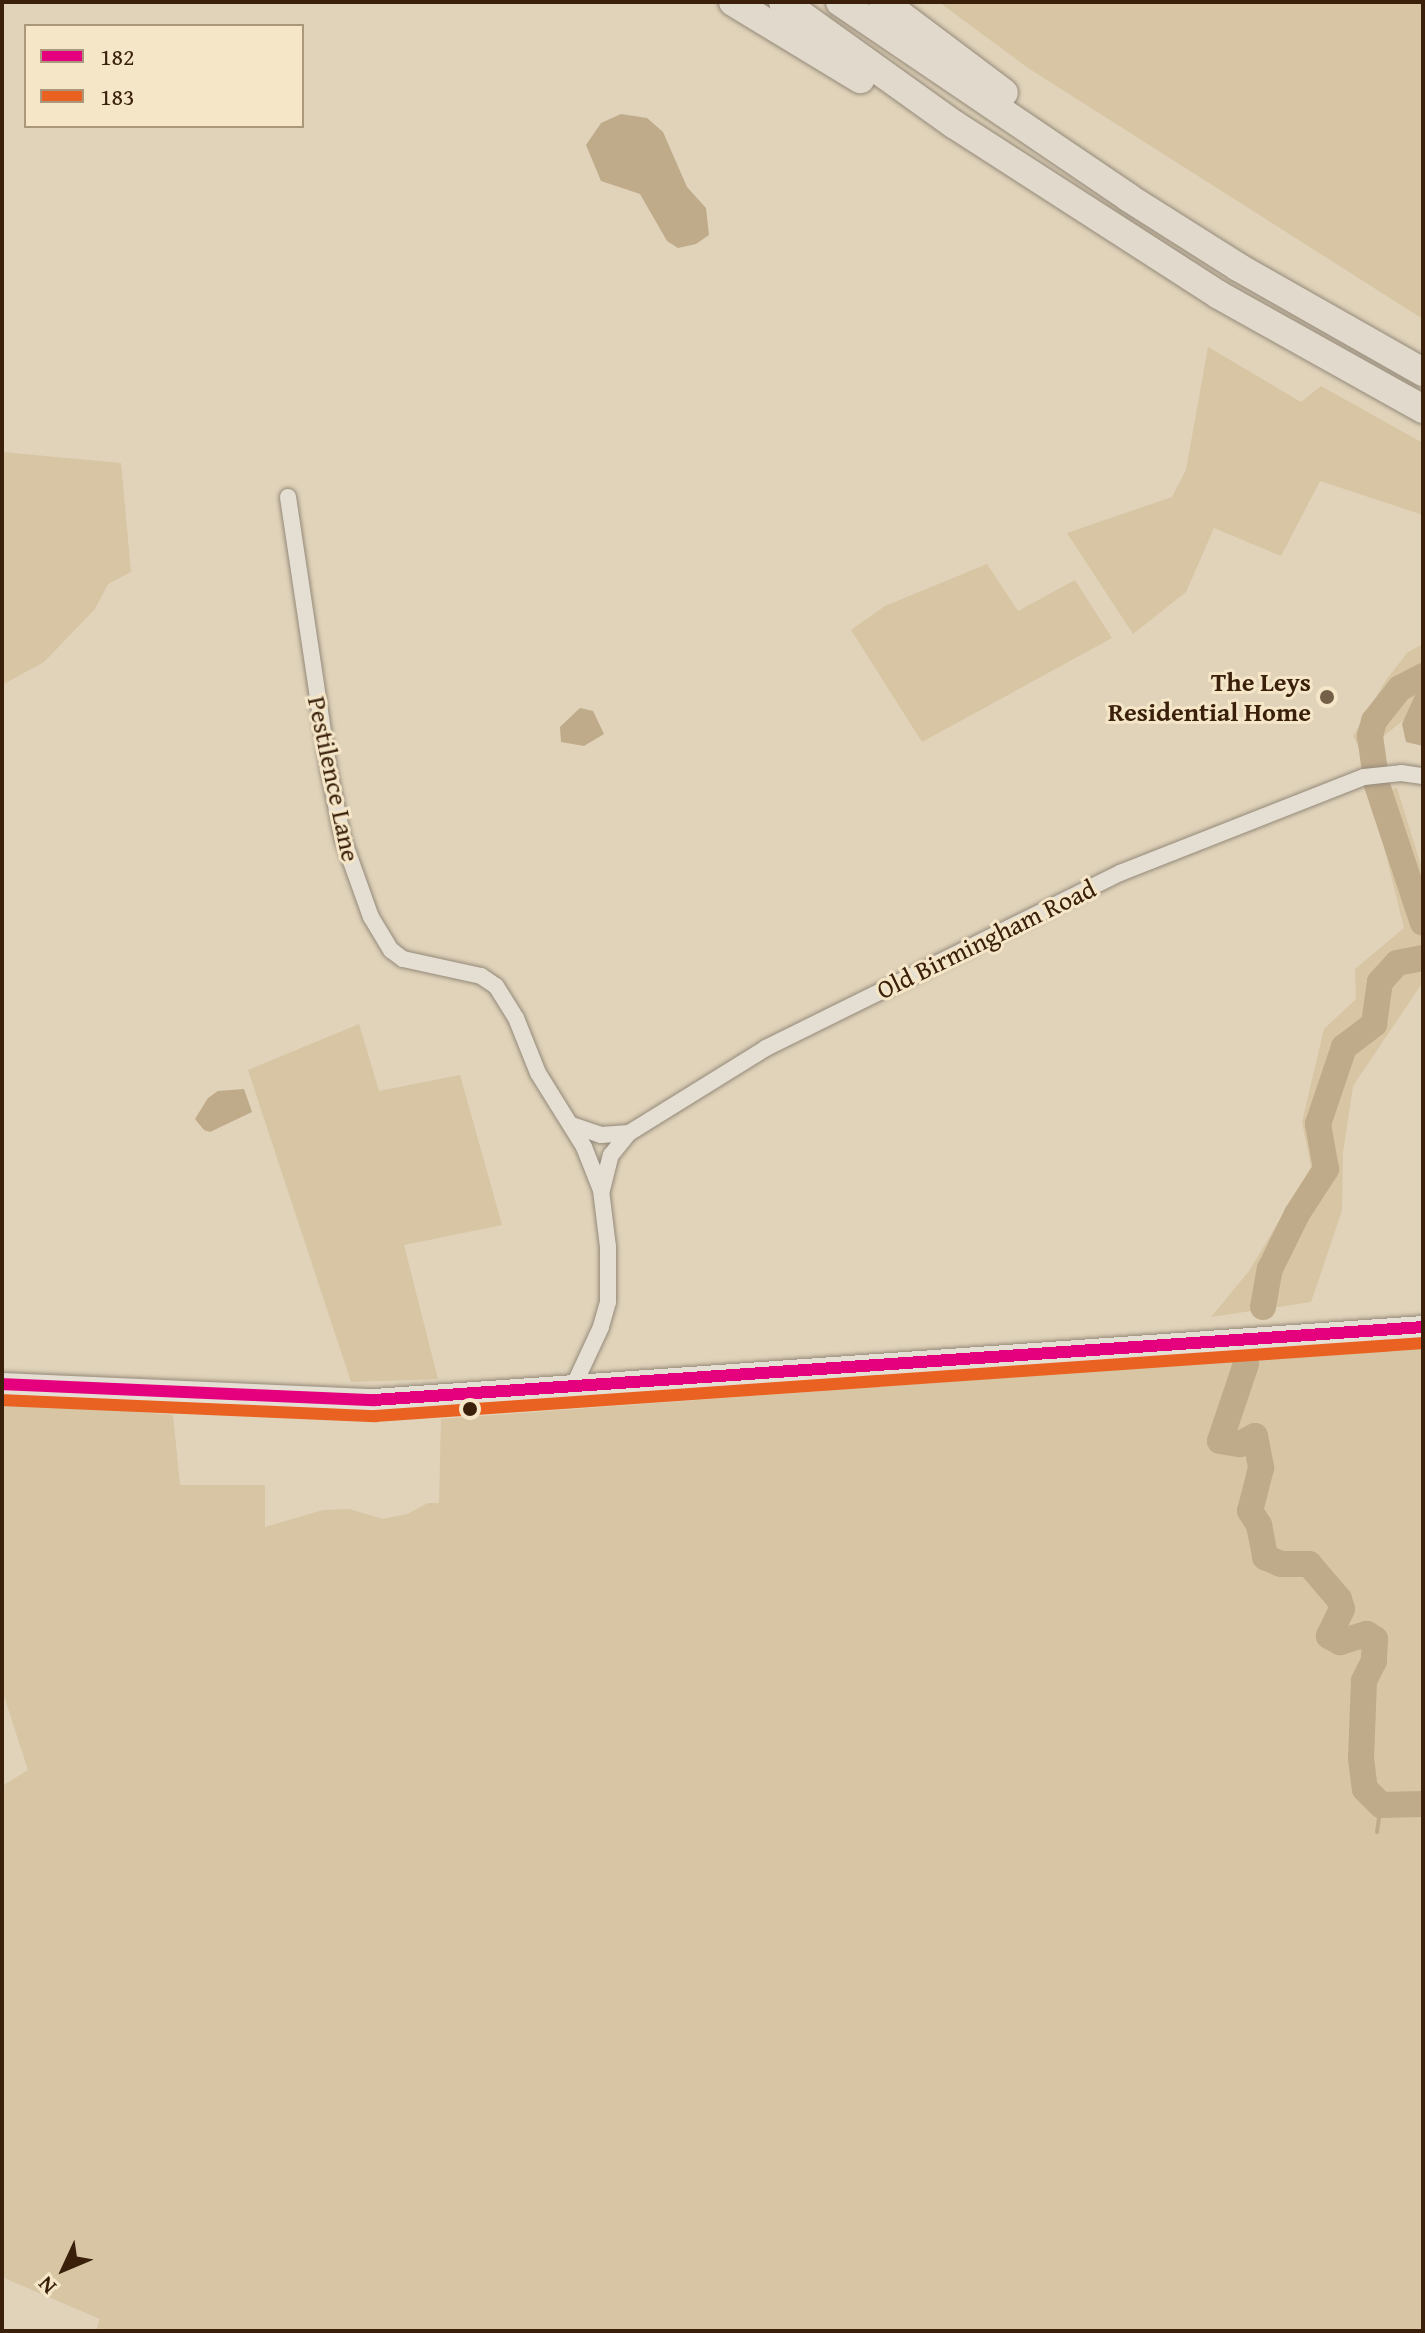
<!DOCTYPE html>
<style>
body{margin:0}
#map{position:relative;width:1425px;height:2333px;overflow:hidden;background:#e0d3ba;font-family:"Gentium Book Plus",serif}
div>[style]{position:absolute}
.green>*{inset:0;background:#d7c5a3}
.water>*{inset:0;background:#bfaa8a}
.stream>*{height:4px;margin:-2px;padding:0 2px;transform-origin:2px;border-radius:2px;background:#bfaa8a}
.river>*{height:26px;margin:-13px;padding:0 13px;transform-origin:13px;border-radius:13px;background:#bfaa8a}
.roads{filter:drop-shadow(0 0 2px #948979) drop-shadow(0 0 2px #948979)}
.street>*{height:16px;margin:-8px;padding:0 8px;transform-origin:8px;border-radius:8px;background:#e5dfd3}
.secondary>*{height:22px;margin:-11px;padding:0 11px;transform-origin:11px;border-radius:11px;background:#e5dfd3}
.highway>*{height:28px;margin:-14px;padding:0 14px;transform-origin:14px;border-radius:14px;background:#e1d9cb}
.bus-1>*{height:12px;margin:-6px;padding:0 6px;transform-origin:6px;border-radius:6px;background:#e5007d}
.bus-2>*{height:12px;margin:-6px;padding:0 6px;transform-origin:6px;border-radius:6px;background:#e96221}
.dots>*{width:22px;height:22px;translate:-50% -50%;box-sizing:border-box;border:4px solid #f5e6c8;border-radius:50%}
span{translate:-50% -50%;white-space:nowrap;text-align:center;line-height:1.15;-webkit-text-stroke:6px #f5e6c8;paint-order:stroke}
.poi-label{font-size:26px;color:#3a200b;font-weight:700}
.right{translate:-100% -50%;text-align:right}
.street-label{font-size:26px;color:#3a200b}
.frame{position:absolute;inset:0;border:4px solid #3a200b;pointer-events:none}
.legend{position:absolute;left:24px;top:24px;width:280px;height:104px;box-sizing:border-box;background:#f5e6c8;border:2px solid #aa977c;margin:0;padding:10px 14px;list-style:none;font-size:24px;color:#3a200b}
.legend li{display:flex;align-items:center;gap:16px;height:40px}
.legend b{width:40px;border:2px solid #aa977c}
.north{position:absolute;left:24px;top:2229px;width:80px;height:80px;-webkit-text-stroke:6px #f5e6c8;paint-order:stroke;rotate:226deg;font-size:22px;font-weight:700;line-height:32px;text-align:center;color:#3a200b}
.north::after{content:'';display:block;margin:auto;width:28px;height:36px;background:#3a200b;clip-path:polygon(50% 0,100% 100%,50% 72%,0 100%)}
</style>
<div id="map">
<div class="green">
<div style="clip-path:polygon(939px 2px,1423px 2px,1423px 319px,1028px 68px)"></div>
<div style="clip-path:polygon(1208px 347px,1301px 402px,1321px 386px,1423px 443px,1423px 515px,1320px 481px,1281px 556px,1214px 528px,1186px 592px,1133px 634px,1067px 533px,1172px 497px,1186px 470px)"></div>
<div style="clip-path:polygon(2px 452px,121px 463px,131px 572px,108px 584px,95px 609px,44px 662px,2px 685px)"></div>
<div style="clip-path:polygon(987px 564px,1018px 611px,1075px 580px,1112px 638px,922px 742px,851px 630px,885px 606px)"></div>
<div style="clip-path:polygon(1423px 644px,1423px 704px,1362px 754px,1353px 736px,1386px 680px,1408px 652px)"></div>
<div style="clip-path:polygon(1397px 788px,1423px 872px,1423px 982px,1353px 1086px,1343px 1153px,1342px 1211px,1311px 1302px,1211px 1317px,1249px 1271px,1311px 1167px,1302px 1122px,1324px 1029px,1356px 999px,1355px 969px,1404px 928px,1371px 794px)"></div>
<div style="clip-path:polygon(359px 1024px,379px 1091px,460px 1075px,502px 1225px,404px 1245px,438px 1379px,351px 1382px,248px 1070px)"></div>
<div style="clip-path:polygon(1423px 1347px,1423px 2331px,96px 2331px,100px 2319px,2px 2277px,2px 1786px,28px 1770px,2px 1690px,2px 1400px,173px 1415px,180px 1485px,265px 1485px,265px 1527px,323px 1510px,349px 1509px,383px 1519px,407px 1514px,428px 1503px,439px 1503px,441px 1419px)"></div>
</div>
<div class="water">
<div style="clip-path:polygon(621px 114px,647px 118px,663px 132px,687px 187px,706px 208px,709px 235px,696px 244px,678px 248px,667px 241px,640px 194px,601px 181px,586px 145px,601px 123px)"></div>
<div style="clip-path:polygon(1423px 691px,1423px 746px,1406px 742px,1402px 724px,1416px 693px)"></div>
<div style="clip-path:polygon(580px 708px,593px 711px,604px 734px,584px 746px,561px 742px,560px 727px)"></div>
<div style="clip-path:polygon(244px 1089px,252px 1112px,210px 1132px,204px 1130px,195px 1119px,208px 1098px,218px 1091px)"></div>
</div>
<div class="stream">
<div style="left:1377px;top:1832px;width:27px;rotate:-82deg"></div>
</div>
<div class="river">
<div style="left:1423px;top:676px;width:26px;rotate:152deg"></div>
<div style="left:1400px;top:688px;width:42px;rotate:128.2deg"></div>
<div style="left:1374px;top:721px;width:16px;rotate:105deg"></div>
<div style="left:1370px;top:736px;width:49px;rotate:81.9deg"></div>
<div style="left:1377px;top:785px;width:145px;rotate:71.6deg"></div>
<div style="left:1263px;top:1307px;width:39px;rotate:-80deg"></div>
<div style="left:1270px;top:1269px;width:61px;rotate:-63.9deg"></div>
<div style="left:1297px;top:1214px;width:54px;rotate:-57.2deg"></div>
<div style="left:1326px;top:1169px;width:46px;rotate:-100.1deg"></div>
<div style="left:1318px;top:1124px;width:81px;rotate:-71.3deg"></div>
<div style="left:1344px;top:1047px;width:38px;rotate:-37deg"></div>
<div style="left:1374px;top:1024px;width:42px;rotate:-81.9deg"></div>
<div style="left:1380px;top:982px;width:25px;rotate:-48deg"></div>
<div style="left:1397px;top:963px;width:26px;rotate:-11deg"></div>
<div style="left:1246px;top:1364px;width:81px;rotate:108.7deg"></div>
<div style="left:1220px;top:1441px;width:20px;rotate:9deg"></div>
<div style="left:1240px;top:1444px;width:17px;rotate:-28deg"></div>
<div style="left:1255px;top:1436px;width:33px;rotate:79deg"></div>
<div style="left:1261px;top:1468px;width:44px;rotate:104.3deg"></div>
<div style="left:1250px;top:1511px;width:17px;rotate:57deg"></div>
<div style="left:1259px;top:1525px;width:33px;rotate:79deg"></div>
<div style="left:1265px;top:1557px;width:17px;rotate:24deg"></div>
<div style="left:1281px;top:1564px;width:28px"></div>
<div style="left:1309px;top:1564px;width:46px;rotate:49.4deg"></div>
<div style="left:1339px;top:1599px;width:10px;rotate:73deg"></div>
<div style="left:1342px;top:1609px;width:30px;rotate:116deg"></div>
<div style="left:1329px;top:1636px;width:13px;rotate:29deg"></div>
<div style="left:1340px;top:1642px;width:28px;rotate:-17deg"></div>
<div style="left:1367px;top:1634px;width:9px;rotate:32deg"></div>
<div style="left:1375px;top:1639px;width:22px;rotate:93deg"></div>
<div style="left:1374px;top:1661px;width:22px;rotate:117deg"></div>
<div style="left:1364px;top:1681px;width:77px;rotate:92.2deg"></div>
<div style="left:1361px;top:1758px;width:31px;rotate:83deg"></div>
<div style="left:1365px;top:1789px;width:23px;rotate:45deg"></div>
<div style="left:1381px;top:1805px;width:42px;rotate:-1.4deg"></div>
</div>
<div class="roads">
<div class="street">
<div style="left:288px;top:497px;width:277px;rotate:81.5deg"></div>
<div style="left:329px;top:771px;width:69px;rotate:78.4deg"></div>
<div style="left:343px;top:839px;width:83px;rotate:70.3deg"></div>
<div style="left:371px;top:917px;width:39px;rotate:59deg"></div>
<div style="left:391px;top:950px;width:15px;rotate:37deg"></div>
<div style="left:403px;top:959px;width:80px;rotate:12.3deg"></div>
<div style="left:481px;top:976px;width:18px;rotate:34deg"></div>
<div style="left:496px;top:986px;width:38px;rotate:58deg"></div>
<div style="left:516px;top:1018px;width:59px;rotate:68.2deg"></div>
<div style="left:538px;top:1073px;width:87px;rotate:58.1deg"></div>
<div style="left:584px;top:1147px;width:46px;rotate:68.4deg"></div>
<div style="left:601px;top:1190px;width:57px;rotate:83deg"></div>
<div style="left:608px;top:1247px;width:55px;rotate:90deg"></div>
<div style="left:608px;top:1302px;width:26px;rotate:106deg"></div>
<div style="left:601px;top:1327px;width:66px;rotate:115deg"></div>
<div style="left:572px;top:1125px;width:31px;rotate:19deg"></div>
<div style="left:601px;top:1135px;width:28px;rotate:-4deg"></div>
<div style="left:602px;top:1190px;width:36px;rotate:-76deg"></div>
<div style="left:611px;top:1155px;width:28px;rotate:-51deg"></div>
<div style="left:629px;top:1133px;width:161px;rotate:-31.8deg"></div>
<div style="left:766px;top:1048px;width:395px;rotate:-26.3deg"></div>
<div style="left:1120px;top:873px;width:262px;rotate:-21.5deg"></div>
<div style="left:1364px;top:777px;width:37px;rotate:-6deg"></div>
<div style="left:1401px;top:773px;width:22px;rotate:8deg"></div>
</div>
<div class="secondary">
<div style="left:2px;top:1384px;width:372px;rotate:2.5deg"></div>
<div style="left:374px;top:1400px;width:1052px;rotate:-3.98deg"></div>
</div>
<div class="highway">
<div style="left:733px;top:2px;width:149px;rotate:31.2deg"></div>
<div style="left:783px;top:2px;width:211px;rotate:35.6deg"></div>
<div style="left:955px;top:125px;width:314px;rotate:32.8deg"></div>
<div style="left:1219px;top:295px;width:234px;rotate:29.2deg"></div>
<div style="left:840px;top:2px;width:349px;rotate:34.1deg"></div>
<div style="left:1129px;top:198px;width:129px;rotate:32.3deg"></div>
<div style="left:1238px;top:267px;width:213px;rotate:29.6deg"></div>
<div style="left:883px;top:2px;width:151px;rotate:36.9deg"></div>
</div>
</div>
<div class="bus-1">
<div style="left:2px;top:1384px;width:372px;rotate:2.5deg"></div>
<div style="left:374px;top:1400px;width:1052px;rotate:-3.98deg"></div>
</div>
<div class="bus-2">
<div style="left:2px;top:1400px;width:373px;rotate:2.5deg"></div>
<div style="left:375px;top:1416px;width:1051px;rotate:-3.98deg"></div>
</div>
<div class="dots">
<div style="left:1327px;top:697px;background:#745f48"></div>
<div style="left:470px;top:1409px;background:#3a200b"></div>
</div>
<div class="poi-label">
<span class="right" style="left:1311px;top:697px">The Leys<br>Residential Home</span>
</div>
<div class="street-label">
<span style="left:334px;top:779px;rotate:78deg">Pestilence Lane</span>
<span style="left:986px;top:939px;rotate:-26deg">Old Birmingham Road</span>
</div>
<div class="frame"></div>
<ul class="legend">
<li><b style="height:10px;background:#e5007d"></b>182</li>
<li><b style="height:10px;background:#e96221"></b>183</li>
</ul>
<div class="north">N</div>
</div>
